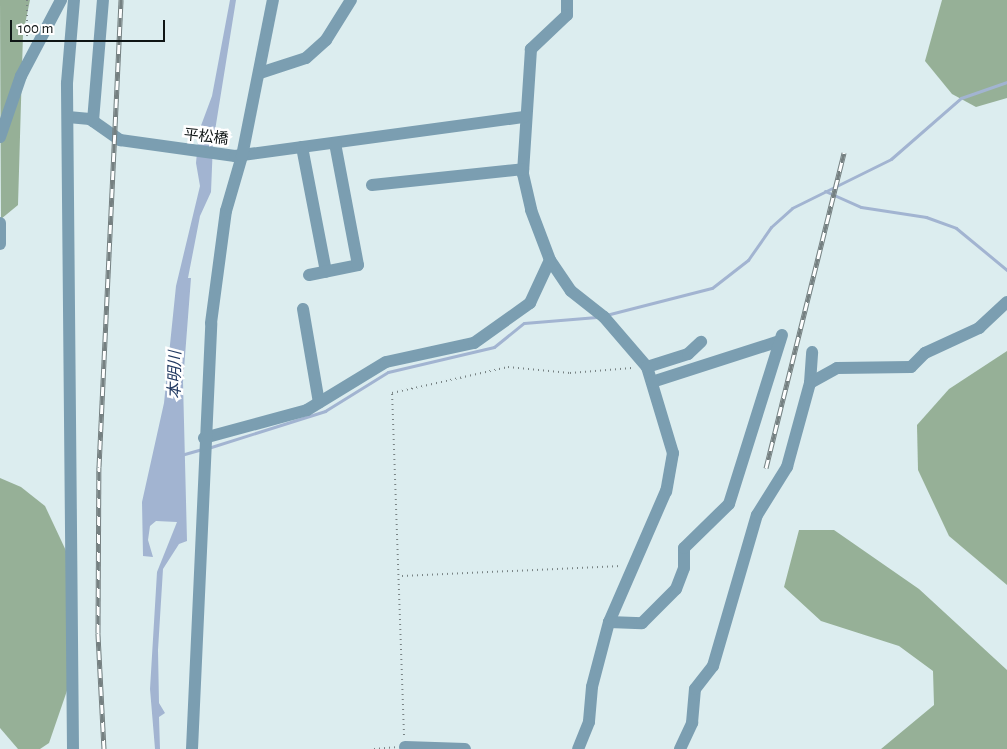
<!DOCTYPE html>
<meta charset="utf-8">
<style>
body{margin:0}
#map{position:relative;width:1007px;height:749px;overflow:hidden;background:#dcedef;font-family:"Alegreya Sans","Noto Sans JP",sans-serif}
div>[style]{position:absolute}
.forest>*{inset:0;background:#96b097}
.water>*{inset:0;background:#a2b4d1}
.stream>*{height:3px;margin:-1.5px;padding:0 1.5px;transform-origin:1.5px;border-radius:1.5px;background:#a2b4d1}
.path>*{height:2px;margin-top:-1px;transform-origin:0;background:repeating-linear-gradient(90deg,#788384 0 1px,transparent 0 5px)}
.minor>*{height:12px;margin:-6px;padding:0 6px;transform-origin:6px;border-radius:6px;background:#7b9eb1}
.rail>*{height:5px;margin-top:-2.5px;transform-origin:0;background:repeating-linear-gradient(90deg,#fff 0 9px,#758081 0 18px);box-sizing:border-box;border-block:1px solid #758081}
span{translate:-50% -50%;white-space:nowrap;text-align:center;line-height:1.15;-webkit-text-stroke:5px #fff;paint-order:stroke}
.street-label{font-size:15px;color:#0f1515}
.water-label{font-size:16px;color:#213961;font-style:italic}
.scale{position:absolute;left:10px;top:20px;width:155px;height:22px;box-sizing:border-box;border:2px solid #0f1515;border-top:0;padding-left:6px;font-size:15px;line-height:18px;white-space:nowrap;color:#0f1515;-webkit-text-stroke:4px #fff;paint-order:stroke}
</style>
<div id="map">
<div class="forest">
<div style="clip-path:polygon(0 0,30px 0,23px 34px,18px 205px,1px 219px)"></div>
<div style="clip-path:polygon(942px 0,1007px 0,1007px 98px,976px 107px,952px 94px,925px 61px)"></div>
<div style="clip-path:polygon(1007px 351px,1007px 585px,949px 536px,918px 470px,917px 425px,949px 389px)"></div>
<div style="clip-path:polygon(0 478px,21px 487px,45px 506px,68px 555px,70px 682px,49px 743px,40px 749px,18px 749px,0 728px)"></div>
<div style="clip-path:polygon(799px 530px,834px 530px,919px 589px,1007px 670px,1007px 749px,881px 749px,934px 705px,933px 671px,899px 646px,821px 621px,784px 587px)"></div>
</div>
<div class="water">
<div style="clip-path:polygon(230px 0,236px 0,213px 143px,211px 192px,200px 216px,188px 278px,191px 278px,183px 382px,187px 541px,179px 544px,163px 569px,158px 650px,159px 703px,165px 713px,159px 717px,160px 749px,155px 749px,150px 689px,157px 572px,177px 522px,156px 521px,150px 526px,148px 540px,153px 557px,143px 556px,142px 502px,164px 403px,176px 286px,200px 186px,196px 163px,199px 131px,212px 96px)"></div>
</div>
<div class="stream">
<div style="left:825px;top:191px;width:39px;rotate:24deg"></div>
<div style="left:861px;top:207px;width:66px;rotate:8.7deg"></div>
<div style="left:926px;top:217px;width:32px;rotate:20deg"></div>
<div style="left:956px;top:228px;width:66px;rotate:39.5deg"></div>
<div style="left:606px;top:315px;width:109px;rotate:-14.3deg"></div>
<div style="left:712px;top:288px;width:46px;rotate:-37.9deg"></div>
<div style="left:748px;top:260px;width:40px;rotate:-55.1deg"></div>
<div style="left:771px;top:227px;width:28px;rotate:-42deg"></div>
<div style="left:792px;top:208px;width:110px;rotate:-26.3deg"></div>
<div style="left:891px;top:159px;width:93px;rotate:-41.1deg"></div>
<div style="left:961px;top:98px;width:49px;rotate:-19.2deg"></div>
<div style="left:208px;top:448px;width:123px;rotate:-17.5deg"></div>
<div style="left:325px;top:411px;width:74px;rotate:-31.8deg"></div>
<div style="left:388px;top:372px;width:109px;rotate:-13.3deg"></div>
<div style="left:494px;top:347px;width:38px;rotate:-39deg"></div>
<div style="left:524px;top:323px;width:73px;rotate:-4.7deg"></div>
<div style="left:181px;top:455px;width:22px;rotate:-16deg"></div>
</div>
<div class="path">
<div style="left:27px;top:0;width:39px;rotate:90deg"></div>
<div style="left:402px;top:576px;width:219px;rotate:-2.6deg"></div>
<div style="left:404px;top:735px;width:342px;rotate:-92deg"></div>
<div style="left:392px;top:393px;width:119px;rotate:-12.6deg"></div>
<div style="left:508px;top:367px;width:62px;rotate:5.5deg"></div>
<div style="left:570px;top:373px;width:62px;rotate:-4.6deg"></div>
<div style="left:374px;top:749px;width:21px;rotate:-5deg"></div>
</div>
<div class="minor">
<div style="left:567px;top:0;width:15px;rotate:90deg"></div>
<div style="left:567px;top:15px;width:50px;rotate:136.6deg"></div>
<div style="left:531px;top:49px;width:125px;rotate:93.7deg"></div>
<div style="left:523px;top:174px;width:37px;rotate:77deg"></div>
<div style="left:531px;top:210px;width:53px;rotate:69.2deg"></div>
<div style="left:550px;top:260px;width:37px;rotate:56deg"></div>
<div style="left:571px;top:291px;width:42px;rotate:38.2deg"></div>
<div style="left:604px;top:317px;width:66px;rotate:49.3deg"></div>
<div style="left:647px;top:367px;width:90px;rotate:73.2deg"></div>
<div style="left:673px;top:453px;width:39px;rotate:100deg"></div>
<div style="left:666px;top:491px;width:143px;rotate:113.5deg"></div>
<div style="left:609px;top:622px;width:67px;rotate:104.7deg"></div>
<div style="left:592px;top:687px;width:35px;rotate:95deg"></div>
<div style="left:589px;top:722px;width:29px;rotate:112deg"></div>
<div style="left:260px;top:73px;width:48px;rotate:-18.1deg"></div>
<div style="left:306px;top:58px;width:27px;rotate:-42deg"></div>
<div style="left:326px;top:40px;width:47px;rotate:-58deg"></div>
<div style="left:68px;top:117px;width:22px;rotate:5deg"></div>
<div style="left:90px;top:119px;width:37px;rotate:35deg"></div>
<div style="left:120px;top:140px;width:116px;rotate:7.9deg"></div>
<div style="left:235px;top:156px;width:292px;rotate:-7.7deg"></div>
<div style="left:93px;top:121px;width:121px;rotate:-85.3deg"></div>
<div style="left:0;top:137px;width:65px;rotate:-71deg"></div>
<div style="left:21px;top:76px;width:86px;rotate:-62.2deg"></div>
<div style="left:302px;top:147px;width:127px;rotate:79.1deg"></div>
<div style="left:372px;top:185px;width:152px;rotate:-6deg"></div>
<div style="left:0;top:223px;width:21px;rotate:90deg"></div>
<div style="left:309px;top:275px;width:50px;rotate:-11.5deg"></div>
<div style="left:358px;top:265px;width:124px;rotate:-100.7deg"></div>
<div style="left:303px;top:309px;width:95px;rotate:80.3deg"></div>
<div style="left:647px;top:367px;width:43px;rotate:-17.6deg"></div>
<div style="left:688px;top:354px;width:18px;rotate:-43deg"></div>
<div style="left:652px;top:382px;width:134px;rotate:-17.8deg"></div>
<div style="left:810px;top:383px;width:31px;rotate:-86deg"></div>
<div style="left:204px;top:438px;width:107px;rotate:-15.2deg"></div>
<div style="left:307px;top:410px;width:92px;rotate:-31.3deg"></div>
<div style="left:386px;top:362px;width:90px;rotate:-12.2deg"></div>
<div style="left:474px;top:343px;width:69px;rotate:-35.5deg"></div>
<div style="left:530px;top:303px;width:47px;rotate:-65.1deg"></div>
<div style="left:609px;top:622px;width:33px;rotate:2deg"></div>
<div style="left:642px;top:623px;width:48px;rotate:-45deg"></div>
<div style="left:676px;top:589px;width:22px;rotate:-69deg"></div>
<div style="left:684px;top:568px;width:20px;rotate:-90deg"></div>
<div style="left:684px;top:548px;width:63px;rotate:-44.4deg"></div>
<div style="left:729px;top:504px;width:177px;rotate:-72.6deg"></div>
<div style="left:405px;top:747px;width:60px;rotate:1.9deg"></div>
<div style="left:73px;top:749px;width:666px;rotate:-90.52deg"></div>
<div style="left:67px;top:83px;width:83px;rotate:-85.2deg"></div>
<div style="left:192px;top:749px;width:426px;rotate:-87.4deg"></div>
<div style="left:211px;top:323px;width:113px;rotate:-82.4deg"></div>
<div style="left:226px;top:211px;width:57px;rotate:-73.8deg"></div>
<div style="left:242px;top:156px;width:159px;rotate:-78.8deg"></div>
<div style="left:680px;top:749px;width:29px;rotate:-65deg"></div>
<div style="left:692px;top:723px;width:34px;rotate:-85deg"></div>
<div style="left:695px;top:689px;width:29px;rotate:-52deg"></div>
<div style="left:713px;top:666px;width:157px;rotate:-73.8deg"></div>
<div style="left:757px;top:515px;width:57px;rotate:-58deg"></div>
<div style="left:787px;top:467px;width:87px;rotate:-74.7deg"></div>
<div style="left:810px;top:383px;width:31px;rotate:-29deg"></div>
<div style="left:837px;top:368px;width:74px;rotate:-0.8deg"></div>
<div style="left:911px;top:367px;width:20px;rotate:-45deg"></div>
<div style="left:925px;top:353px;width:60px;rotate:-24.8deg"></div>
<div style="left:979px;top:328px;width:38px;rotate:-43deg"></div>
</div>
<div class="rail">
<div style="left:766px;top:468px;width:325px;rotate:-76.1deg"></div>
<div style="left:104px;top:749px;width:116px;rotate:-93deg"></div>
<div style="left:98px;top:633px;width:166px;rotate:-89.7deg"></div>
<div style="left:99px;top:467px;width:468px;rotate:-87.3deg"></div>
</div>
<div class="street-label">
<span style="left:206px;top:137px;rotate:6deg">平松橋</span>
</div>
<div class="water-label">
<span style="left:175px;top:375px;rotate:-89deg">本明川</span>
</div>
<div class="scale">100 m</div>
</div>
